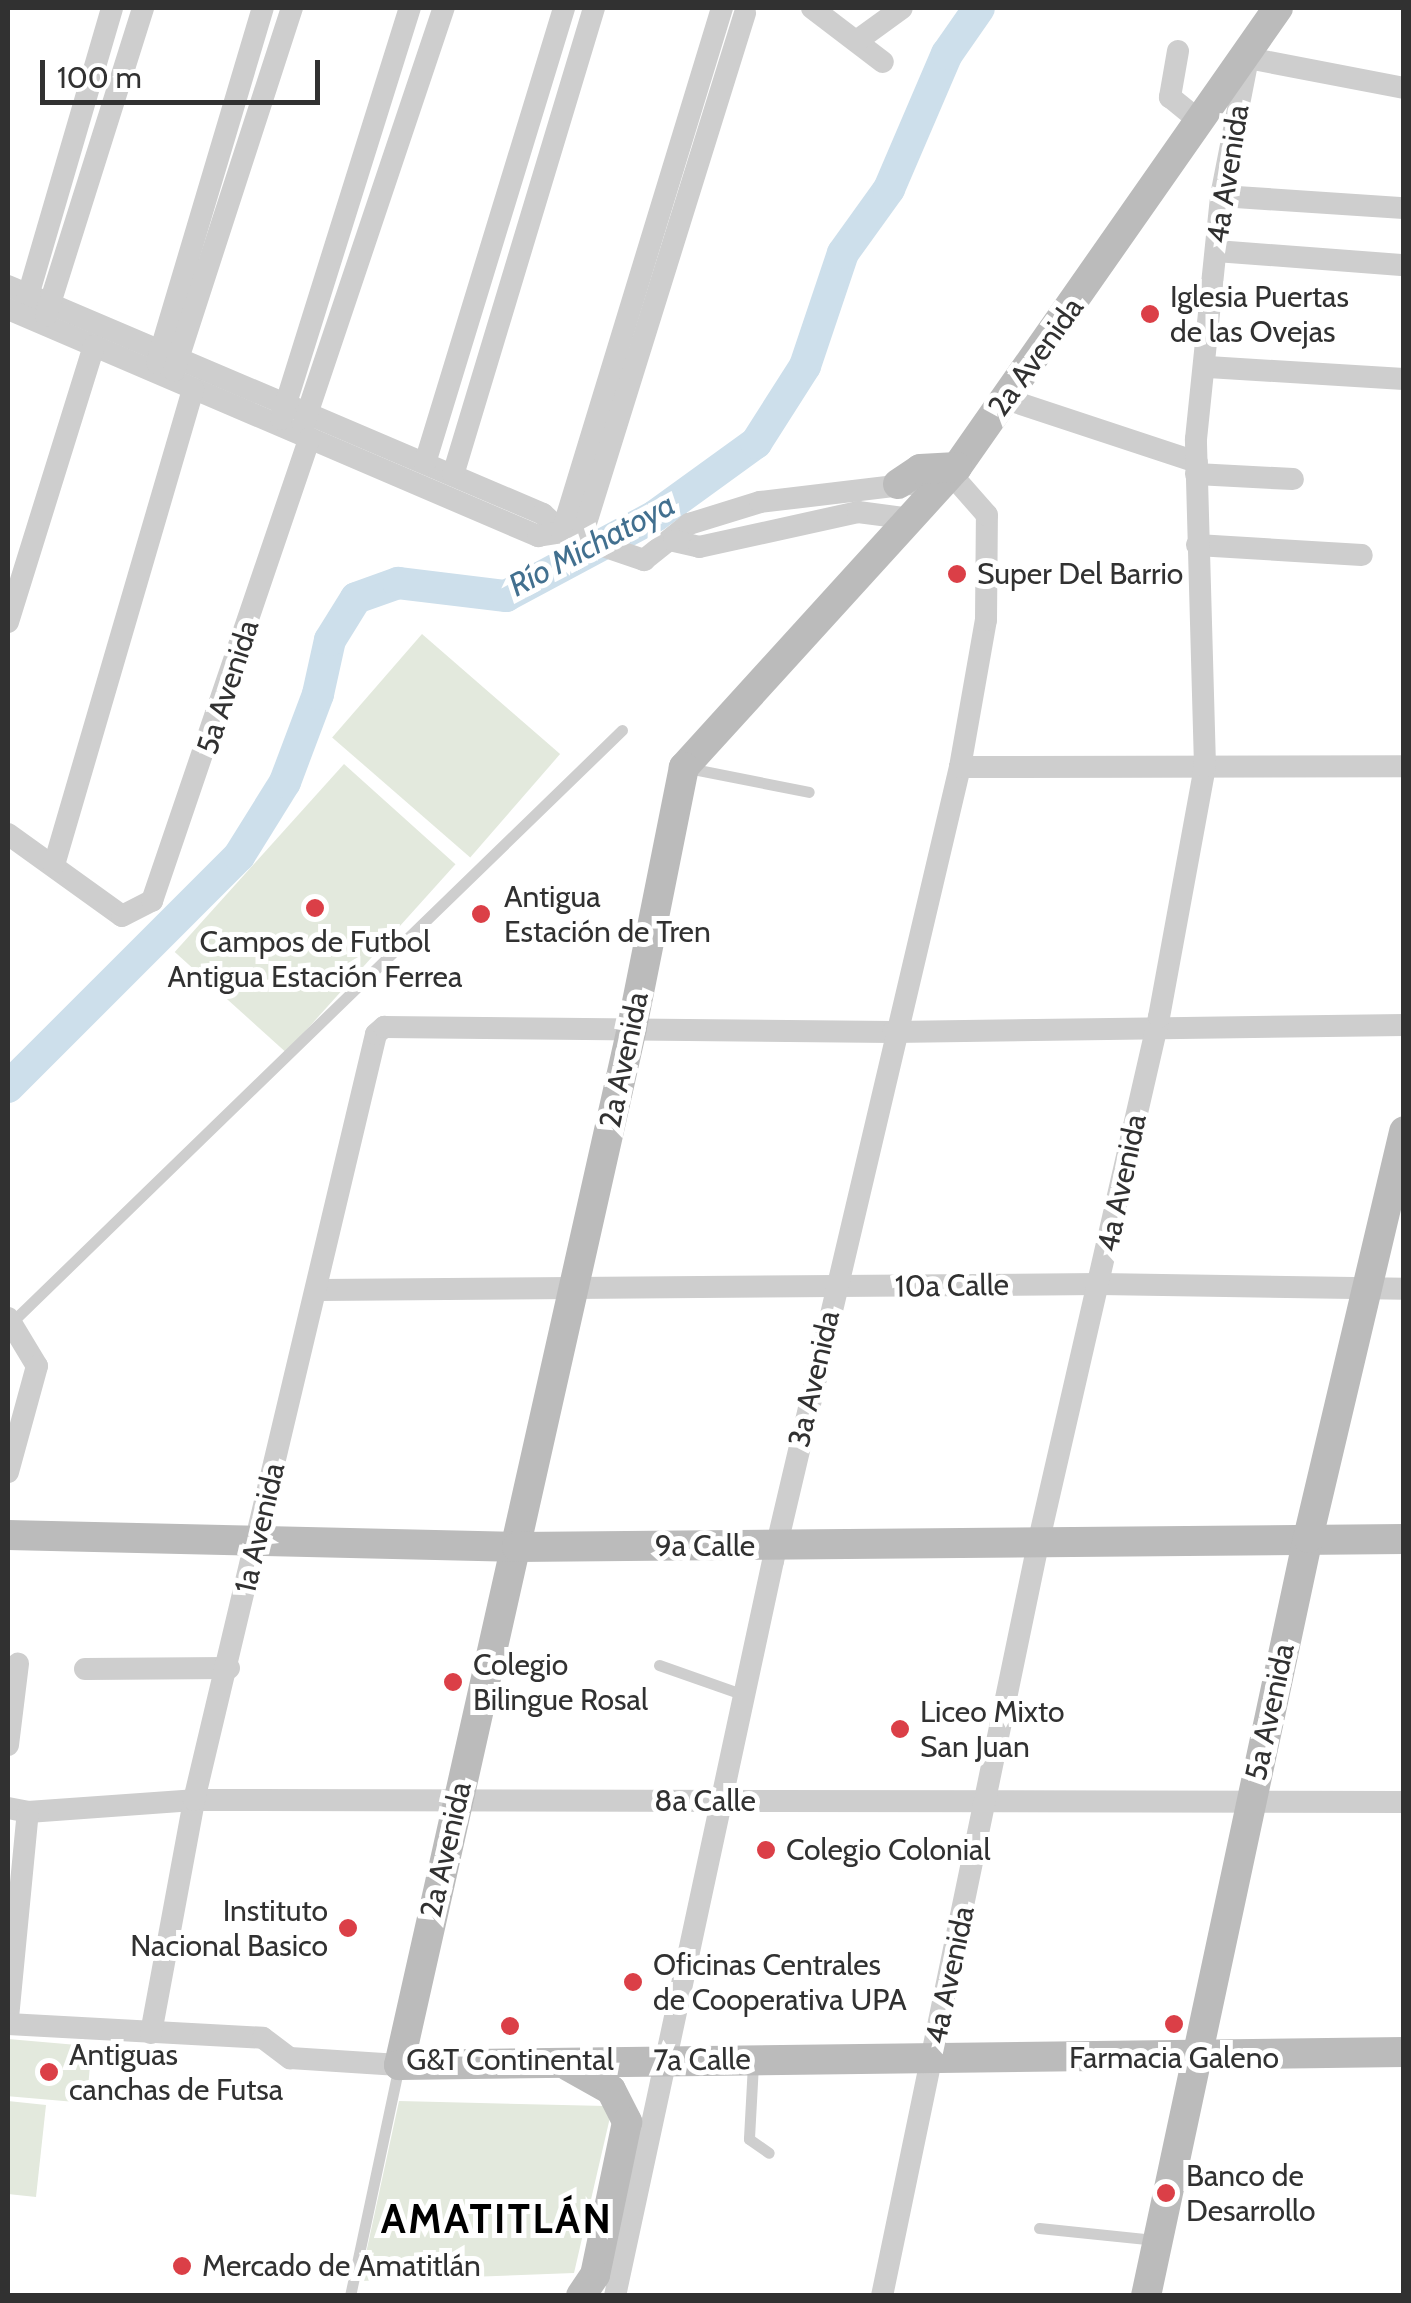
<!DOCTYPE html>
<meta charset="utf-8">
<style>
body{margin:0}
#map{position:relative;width:1411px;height:2303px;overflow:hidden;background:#fff;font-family:Cabin,sans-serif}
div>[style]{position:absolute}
.green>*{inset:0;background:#e3e9dd;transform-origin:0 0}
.river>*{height:32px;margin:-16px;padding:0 16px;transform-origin:16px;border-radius:16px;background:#cddfeb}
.lane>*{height:11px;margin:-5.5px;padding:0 5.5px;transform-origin:5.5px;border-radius:5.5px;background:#cecece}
.street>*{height:22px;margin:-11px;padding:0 11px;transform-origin:11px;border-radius:11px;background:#cecece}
.secondary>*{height:30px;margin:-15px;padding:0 15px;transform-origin:15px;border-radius:15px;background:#bbb}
.dots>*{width:28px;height:28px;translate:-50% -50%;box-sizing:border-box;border:5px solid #fff;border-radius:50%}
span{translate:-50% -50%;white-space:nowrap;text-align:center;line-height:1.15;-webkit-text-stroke:10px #fff;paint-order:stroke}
.street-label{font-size:30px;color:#313131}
.poi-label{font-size:30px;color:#313131}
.left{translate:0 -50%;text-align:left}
.right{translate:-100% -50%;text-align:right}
.water-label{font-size:32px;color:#42708f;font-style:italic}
.district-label{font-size:40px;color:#000;font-weight:700;letter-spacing:2.5px}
.frame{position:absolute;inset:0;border:10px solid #313131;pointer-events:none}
.scale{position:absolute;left:40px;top:60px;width:280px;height:45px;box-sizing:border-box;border:5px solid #313131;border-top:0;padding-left:12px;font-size:30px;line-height:35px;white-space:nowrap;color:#313131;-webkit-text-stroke:8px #fff;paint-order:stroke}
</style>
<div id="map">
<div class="green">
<div style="left:422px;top:634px;width:183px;height:137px;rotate:41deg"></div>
<div style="left:344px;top:764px;width:150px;height:253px;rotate:42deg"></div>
<div style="left:8px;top:2039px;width:84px;height:57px;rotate:5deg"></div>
<div style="clip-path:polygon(8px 2101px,46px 2105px,36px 2197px,8px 2194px)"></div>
<div style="clip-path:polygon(399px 2101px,606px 2106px,611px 2113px,574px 2273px,360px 2281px)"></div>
</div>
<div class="river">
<div style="left:8px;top:1087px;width:327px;rotate:-45deg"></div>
<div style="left:239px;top:856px;width:87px;rotate:-58.1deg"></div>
<div style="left:285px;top:782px;width:94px;rotate:-69.4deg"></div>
<div style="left:318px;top:694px;width:55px;rotate:-77.5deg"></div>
<div style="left:330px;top:640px;width:49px;rotate:-58.2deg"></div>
<div style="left:356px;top:598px;width:45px;rotate:-19.7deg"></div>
<div style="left:398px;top:583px;width:109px;rotate:6.9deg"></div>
<div style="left:506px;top:596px;width:169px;rotate:-28.2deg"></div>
<div style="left:655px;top:516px;width:125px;rotate:-35.9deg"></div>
<div style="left:756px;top:443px;width:91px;rotate:-57.5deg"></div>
<div style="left:805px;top:366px;width:119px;rotate:-71.4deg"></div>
<div style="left:843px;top:253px;width:79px;rotate:-54.3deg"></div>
<div style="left:889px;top:189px;width:147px;rotate:-66.8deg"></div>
<div style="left:947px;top:54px;width:56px;rotate:-55.2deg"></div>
</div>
<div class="lane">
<div style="left:688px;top:768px;width:123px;rotate:11.2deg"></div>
<div style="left:12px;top:1322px;width:850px;rotate:-44.14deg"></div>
<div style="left:659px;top:1665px;width:90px;rotate:19.4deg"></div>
<div style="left:753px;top:2064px;width:75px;rotate:93.1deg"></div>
<div style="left:749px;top:2139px;width:24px;rotate:35deg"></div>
<div style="left:1039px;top:2228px;width:118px;rotate:5.9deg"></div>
<div style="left:350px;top:2296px;width:236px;rotate:-78deg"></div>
</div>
<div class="street">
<div style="left:812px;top:8px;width:89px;rotate:37.3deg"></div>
<div style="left:858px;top:40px;width:54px;rotate:-36deg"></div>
<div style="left:1178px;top:51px;width:47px;rotate:99.9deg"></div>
<div style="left:1170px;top:97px;width:41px;rotate:39.1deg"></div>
<div style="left:1221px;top:196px;width:183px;rotate:3.8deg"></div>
<div style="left:1216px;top:251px;width:189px;rotate:4.3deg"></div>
<div style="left:8px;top:286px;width:582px;rotate:23.08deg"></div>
<div style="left:543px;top:514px;width:26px;rotate:43deg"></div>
<div style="left:562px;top:532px;width:87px;rotate:18.9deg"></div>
<div style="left:644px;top:560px;width:58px;rotate:-38.7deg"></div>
<div style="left:689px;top:524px;width:74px;rotate:-17.2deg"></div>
<div style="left:760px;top:502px;width:153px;rotate:-6.8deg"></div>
<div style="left:25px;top:306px;width:310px;rotate:-73.7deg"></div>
<div style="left:8px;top:309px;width:577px;rotate:23.19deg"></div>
<div style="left:538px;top:536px;width:24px;rotate:-9deg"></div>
<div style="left:46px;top:316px;width:323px;rotate:-72.5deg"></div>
<div style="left:157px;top:363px;width:370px;rotate:-73.4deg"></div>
<div style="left:1208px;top:367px;width:196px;rotate:3.5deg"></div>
<div style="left:174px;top:371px;width:382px;rotate:-72deg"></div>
<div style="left:1006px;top:399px;width:201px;rotate:18.3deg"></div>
<div style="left:281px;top:419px;width:431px;rotate:-72.6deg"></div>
<div style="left:303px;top:426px;width:441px;rotate:-71.4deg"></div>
<div style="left:425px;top:463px;width:476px;rotate:-73deg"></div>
<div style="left:1196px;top:474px;width:97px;rotate:3deg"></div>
<div style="left:453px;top:475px;width:488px;rotate:-73.2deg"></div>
<div style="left:562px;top:532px;width:548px;rotate:-73.02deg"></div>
<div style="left:581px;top:539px;width:551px;rotate:-72.68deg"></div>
<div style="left:674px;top:541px;width:26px;rotate:13deg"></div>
<div style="left:699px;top:547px;width:163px;rotate:-12.4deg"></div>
<div style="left:858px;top:512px;width:53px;rotate:7.5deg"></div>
<div style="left:1197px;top:545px;width:165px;rotate:3.5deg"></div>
<div style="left:8px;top:622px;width:289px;rotate:-72.7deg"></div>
<div style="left:960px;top:767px;width:444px;rotate:-0.1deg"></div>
<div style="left:8px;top:834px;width:140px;rotate:35.7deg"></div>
<div style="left:122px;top:916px;width:34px;rotate:-27deg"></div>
<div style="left:152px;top:901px;width:489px;rotate:-71.2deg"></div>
<div style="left:54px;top:865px;width:496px;rotate:-73.7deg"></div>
<div style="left:320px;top:1290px;width:780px;rotate:-0.44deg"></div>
<div style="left:1100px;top:1284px;width:304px;rotate:0.9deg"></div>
<div style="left:8px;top:1318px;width:56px;rotate:58.9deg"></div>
<div style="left:37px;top:1366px;width:110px;rotate:105.3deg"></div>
<div style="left:85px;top:1669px;width:144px;rotate:-0.4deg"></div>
<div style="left:8px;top:1745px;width:82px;rotate:-83deg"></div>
<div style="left:8px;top:1808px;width:20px;rotate:11deg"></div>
<div style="left:28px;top:1812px;width:166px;rotate:-4.1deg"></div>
<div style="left:194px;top:1800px;width:1210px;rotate:0.09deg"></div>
<div style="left:8px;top:2018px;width:207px;rotate:-84.5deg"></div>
<div style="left:8px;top:2024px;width:255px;rotate:3.1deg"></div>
<div style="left:263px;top:2038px;width:34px;rotate:37deg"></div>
<div style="left:290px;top:2058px;width:109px;rotate:3.7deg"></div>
<div style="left:151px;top:2033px;width:237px;rotate:-79.5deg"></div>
<div style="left:194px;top:1800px;width:787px;rotate:-76.63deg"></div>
<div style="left:376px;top:1034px;width:11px;rotate:-41deg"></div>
<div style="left:384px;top:1027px;width:509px;rotate:0.56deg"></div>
<div style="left:893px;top:1032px;width:511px;rotate:-0.78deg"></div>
<div style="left:615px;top:2296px;width:752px;rotate:-77.87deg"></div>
<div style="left:773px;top:1561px;width:816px;rotate:-76.75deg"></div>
<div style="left:960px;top:767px;width:149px;rotate:-80deg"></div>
<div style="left:986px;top:620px;width:105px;rotate:-89.5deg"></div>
<div style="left:987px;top:515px;width:55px;rotate:-131.3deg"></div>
<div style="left:882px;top:2296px;width:768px;rotate:-78.28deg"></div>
<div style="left:1038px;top:1544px;width:541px;rotate:-77.07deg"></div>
<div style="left:1159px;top:1017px;width:255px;rotate:-79.6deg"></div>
<div style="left:1205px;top:766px;width:327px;rotate:-91.6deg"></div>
<div style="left:1196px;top:439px;width:244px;rotate:-84.1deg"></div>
<div style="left:1221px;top:196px;width:141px;rotate:-78.9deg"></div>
<div style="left:1248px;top:58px;width:159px;rotate:10.9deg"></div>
</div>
<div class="secondary">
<div style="left:1278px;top:8px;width:560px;rotate:124.97deg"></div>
<div style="left:957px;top:467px;width:406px;rotate:132.3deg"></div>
<div style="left:684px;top:767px;width:266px;rotate:101.3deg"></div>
<div style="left:632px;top:1028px;width:1063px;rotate:102.66deg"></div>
<div style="left:399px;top:2065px;width:1005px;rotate:-0.74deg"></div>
<div style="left:898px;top:484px;width:27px;rotate:-34deg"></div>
<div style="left:920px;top:469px;width:37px;rotate:-3deg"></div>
<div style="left:8px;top:1535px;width:509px;rotate:1.35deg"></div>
<div style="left:517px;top:1547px;width:887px;rotate:-0.52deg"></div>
<div style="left:568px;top:2066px;width:49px;rotate:29.2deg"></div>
<div style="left:611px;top:2090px;width:36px;rotate:63deg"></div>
<div style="left:627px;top:2122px;width:156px;rotate:101.8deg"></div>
<div style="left:595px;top:2275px;width:25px;rotate:124deg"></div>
<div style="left:1146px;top:2296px;width:775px;rotate:-77.94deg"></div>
<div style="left:1308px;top:1538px;width:418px;rotate:-76.7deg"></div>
</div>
<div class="dots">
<div style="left:1150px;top:314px;background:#db3f47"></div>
<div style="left:957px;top:574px;background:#db3f47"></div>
<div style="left:315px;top:908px;background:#db3f47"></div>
<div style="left:481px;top:914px;background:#db3f47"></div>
<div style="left:453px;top:1682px;background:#db3f47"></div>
<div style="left:900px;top:1729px;background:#db3f47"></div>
<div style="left:766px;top:1850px;background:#db3f47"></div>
<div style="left:348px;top:1928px;background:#db3f47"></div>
<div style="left:633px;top:1982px;background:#db3f47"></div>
<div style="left:1174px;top:2024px;background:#db3f47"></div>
<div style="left:510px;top:2026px;background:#db3f47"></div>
<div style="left:49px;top:2072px;background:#db3f47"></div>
<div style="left:1166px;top:2193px;background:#db3f47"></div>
<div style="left:182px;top:2266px;background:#db3f47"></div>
</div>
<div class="street-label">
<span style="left:1228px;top:174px;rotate:-81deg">4a Avenida</span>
<span style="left:1036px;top:357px;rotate:-54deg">2a Avenida</span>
<span style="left:228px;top:687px;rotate:-72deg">5a Avenida</span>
<span style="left:624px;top:1060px;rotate:-78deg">2a Avenida</span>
<span style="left:1122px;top:1183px;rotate:-78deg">4a Avenida</span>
<span style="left:952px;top:1286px;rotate:-1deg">10a Calle</span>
<span style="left:814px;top:1379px;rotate:-77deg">3a Avenida</span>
<span style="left:260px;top:1528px;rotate:-77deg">1a Avenida</span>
<span style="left:705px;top:1546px">9a Calle</span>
<span style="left:1270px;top:1712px;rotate:-78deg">5a Avenida</span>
<span style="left:705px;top:1801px">8a Calle</span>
<span style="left:446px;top:1850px;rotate:-77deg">2a Avenida</span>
<span style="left:950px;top:1975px;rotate:-78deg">4a Avenida</span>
<span style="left:702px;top:2060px;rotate:-1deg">7a Calle</span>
</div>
<div class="poi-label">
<span class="left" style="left:1170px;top:314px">Iglesia Puertas<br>de las Ovejas</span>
<span class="left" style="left:977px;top:574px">Super Del Barrio</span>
<span class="left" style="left:504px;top:914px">Antigua<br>Estación de Tren</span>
<span style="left:315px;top:959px">Campos de Futbol<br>Antigua Estación Ferrea</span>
<span class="left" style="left:473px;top:1682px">Colegio<br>Bilingue Rosal</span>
<span class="left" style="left:920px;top:1729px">Liceo Mixto<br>San Juan</span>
<span class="left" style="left:786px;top:1850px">Colegio Colonial</span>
<span class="right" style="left:328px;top:1928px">Instituto<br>Nacional Basico</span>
<span class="left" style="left:653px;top:1982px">Oficinas Centrales<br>de Cooperativa UPA</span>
<span class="left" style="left:69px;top:2072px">Antiguas<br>canchas de Futsa</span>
<span style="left:1174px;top:2058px">Farmacia Galeno</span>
<span style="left:510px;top:2060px">G&amp;T Continental</span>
<span class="left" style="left:1186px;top:2193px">Banco de<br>Desarrollo</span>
<span class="left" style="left:202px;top:2266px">Mercado de Amatitlán</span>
</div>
<div class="water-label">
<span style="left:592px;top:545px;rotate:-28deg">Río Michatoya</span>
</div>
<div class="district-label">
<span style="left:497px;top:2219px">AMATITLÁN</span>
</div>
<div class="frame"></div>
<div class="scale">100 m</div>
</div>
